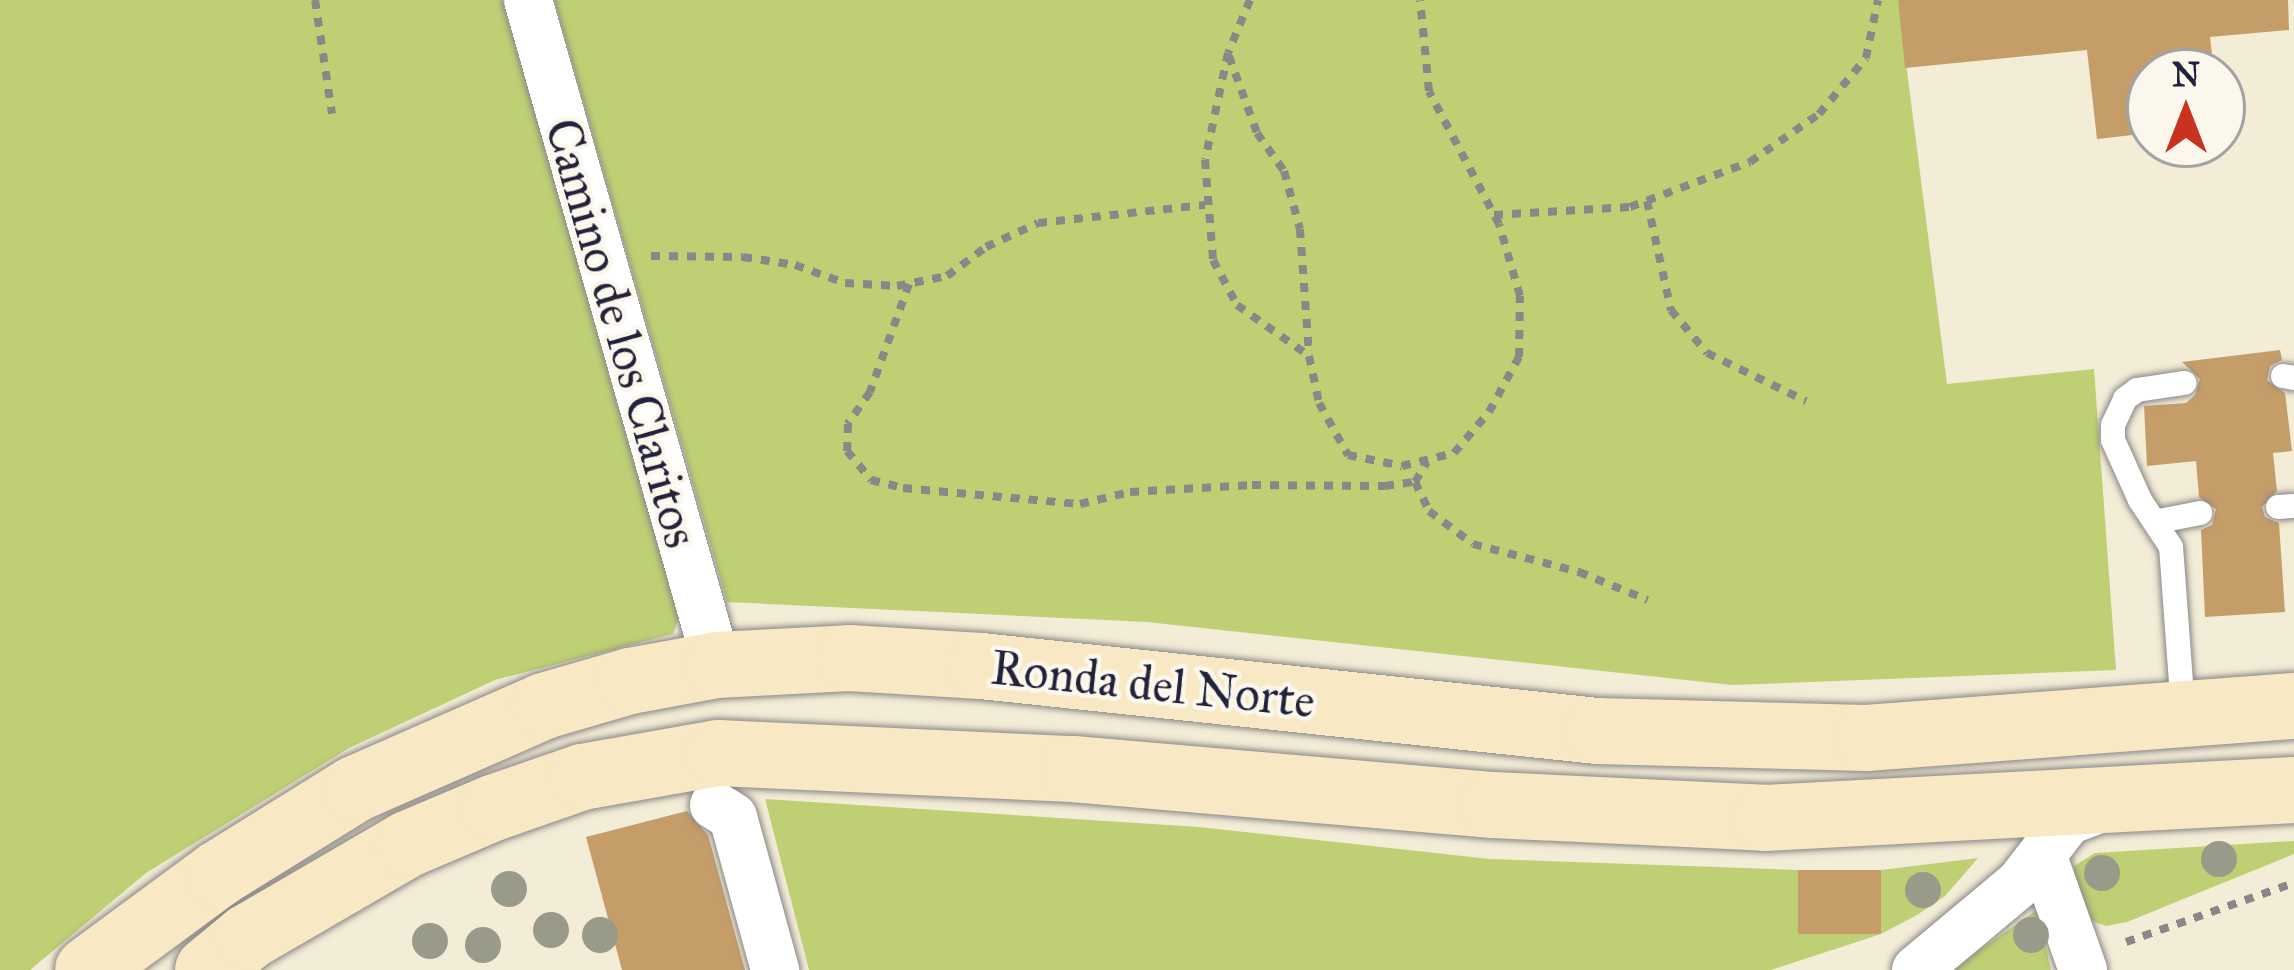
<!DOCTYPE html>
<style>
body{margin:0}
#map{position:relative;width:2294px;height:970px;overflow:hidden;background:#f3ecd6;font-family:"IM FELL Great Primer",serif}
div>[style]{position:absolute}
.green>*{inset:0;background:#bed073}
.building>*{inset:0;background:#c59d69;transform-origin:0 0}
.path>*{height:8px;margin-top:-4px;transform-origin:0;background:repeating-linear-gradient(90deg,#8a8788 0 9px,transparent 0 18px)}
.roads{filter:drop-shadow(0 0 3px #8a8788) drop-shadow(0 0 3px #8a8788)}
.lane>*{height:24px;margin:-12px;padding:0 12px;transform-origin:12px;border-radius:12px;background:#fff}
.street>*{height:48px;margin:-24px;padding:0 24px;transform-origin:24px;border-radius:24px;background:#fff}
.secondary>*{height:66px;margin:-33px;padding:0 33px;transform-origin:33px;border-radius:33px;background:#f8e8c3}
.trees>*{width:36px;height:36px;margin:-18px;border-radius:50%;background:#9a9a8a}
span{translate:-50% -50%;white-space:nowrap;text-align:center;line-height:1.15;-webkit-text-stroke:9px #fbf7ec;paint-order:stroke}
.street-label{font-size:48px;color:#22223b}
.north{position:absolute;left:2126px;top:48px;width:120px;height:120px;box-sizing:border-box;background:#fbf7ec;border:3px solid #a4a2a5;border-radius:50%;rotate:0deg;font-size:33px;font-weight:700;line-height:48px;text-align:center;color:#22223b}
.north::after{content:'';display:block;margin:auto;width:42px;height:54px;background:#c8321e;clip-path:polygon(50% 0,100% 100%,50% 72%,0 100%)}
</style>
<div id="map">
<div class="green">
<div style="clip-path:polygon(0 0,503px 0,679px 617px,673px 634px,495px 680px,349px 748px,146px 873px,30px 970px,0 970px)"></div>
<div style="clip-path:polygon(554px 0,1898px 0,1947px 384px,2094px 369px,2116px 670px,1732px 685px,1147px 622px,727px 602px)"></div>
<div style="clip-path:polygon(765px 799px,1199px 827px,1490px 859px,1798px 870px,1798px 933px,1881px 933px,1881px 870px,1978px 858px,1945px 896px,1917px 915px,1881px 934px,1771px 970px,809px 970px)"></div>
<div style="clip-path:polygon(2294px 841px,2294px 854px,2127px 922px,2106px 926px,2084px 918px,2072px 885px,2074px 866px,2095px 853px)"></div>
<div style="clip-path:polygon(2037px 910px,2051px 970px,1951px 970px)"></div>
</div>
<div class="building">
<div style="clip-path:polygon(1898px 0,2288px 0,2289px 30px,2210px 37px,2214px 72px,2150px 72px,2150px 133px,2097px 139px,2087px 50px,1905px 68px)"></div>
<div style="clip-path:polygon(2280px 350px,2282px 360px,2270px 366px,2267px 380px,2285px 393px,2292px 451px,2273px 453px,2277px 491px,2262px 507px,2265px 517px,2279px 523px,2285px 612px,2205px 617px,2201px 530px,2212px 525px,2216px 509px,2199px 497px,2196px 461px,2147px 466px,2144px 406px,2186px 403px,2195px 395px,2200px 379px,2182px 362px)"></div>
<div style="clip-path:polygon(687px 811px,708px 835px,745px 970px,622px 970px,586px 837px)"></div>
<div style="left:1798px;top:870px;width:83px;height:64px"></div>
</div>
<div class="path">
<div style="left:315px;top:0;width:115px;rotate:81.5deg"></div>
<div style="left:1250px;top:0;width:57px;rotate:112.5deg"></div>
<div style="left:1228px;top:53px;width:109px;rotate:102.1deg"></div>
<div style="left:1205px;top:160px;width:100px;rotate:85.4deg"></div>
<div style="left:1213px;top:260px;width:51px;rotate:61.9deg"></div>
<div style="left:1237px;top:305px;width:88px;rotate:35.3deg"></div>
<div style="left:1309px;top:356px;width:48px;rotate:78deg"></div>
<div style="left:1319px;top:403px;width:60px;rotate:60.9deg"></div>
<div style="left:1348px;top:455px;width:55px;rotate:11.5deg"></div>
<div style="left:1402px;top:466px;width:54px;rotate:-14deg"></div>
<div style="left:1454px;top:453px;width:54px;rotate:-49.5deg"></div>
<div style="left:1489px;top:412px;width:63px;rotate:-61.4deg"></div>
<div style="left:1519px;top:357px;width:61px;rotate:-89.1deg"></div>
<div style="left:1520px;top:296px;width:75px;rotate:-106.3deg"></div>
<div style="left:1499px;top:224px;width:150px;rotate:-117.8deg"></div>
<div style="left:1429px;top:91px;width:91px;rotate:-95.6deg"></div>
<div style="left:1229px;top:56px;width:82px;rotate:70deg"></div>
<div style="left:1257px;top:133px;width:47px;rotate:54.6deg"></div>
<div style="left:1284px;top:171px;width:60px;rotate:74.6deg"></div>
<div style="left:1300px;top:229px;width:126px;rotate:85.9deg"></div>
<div style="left:1647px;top:201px;width:112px;rotate:77.6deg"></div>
<div style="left:1671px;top:310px;width:56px;rotate:50.1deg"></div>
<div style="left:1707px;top:353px;width:110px;rotate:25.9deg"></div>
<div style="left:1494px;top:215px;width:136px;rotate:-3.4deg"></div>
<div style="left:1630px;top:207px;width:128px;rotate:-20.6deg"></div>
<div style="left:1750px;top:162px;width:84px;rotate:-34.8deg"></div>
<div style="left:1819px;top:114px;width:73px;rotate:-50deg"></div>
<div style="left:1866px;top:58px;width:59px;rotate:-78.3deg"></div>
<div style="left:651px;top:256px;width:92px;rotate:0.6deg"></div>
<div style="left:743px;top:257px;width:53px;rotate:8.7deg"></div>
<div style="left:795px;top:265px;width:53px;rotate:19.8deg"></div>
<div style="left:845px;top:283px;width:52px;rotate:3.3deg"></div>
<div style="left:897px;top:286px;width:51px;rotate:-11.3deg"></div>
<div style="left:947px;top:276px;width:49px;rotate:-36.6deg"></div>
<div style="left:986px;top:247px;width:57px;rotate:-24.8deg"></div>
<div style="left:1038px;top:223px;width:168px;rotate:-6.2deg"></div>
<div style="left:909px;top:284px;width:115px;rotate:109.9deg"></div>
<div style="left:870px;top:392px;width:39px;rotate:125deg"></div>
<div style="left:848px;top:424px;width:27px;rotate:92deg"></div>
<div style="left:847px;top:451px;width:38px;rotate:50deg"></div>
<div style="left:871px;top:480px;width:33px;rotate:14deg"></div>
<div style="left:903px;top:488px;width:178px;rotate:5.2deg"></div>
<div style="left:1080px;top:504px;width:51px;rotate:-13.5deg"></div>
<div style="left:1130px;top:492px;width:122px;rotate:-3.3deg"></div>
<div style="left:1252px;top:485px;width:133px;rotate:0.4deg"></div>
<div style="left:1385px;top:486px;width:30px;rotate:-8deg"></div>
<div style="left:1415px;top:482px;width:23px;rotate:-59deg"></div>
<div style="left:1415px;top:482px;width:32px;rotate:64deg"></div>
<div style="left:1429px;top:511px;width:55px;rotate:36.9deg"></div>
<div style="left:1473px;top:544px;width:110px;rotate:14.8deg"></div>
<div style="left:1579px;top:572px;width:74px;rotate:22.1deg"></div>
<div style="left:2126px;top:942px;width:178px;rotate:-19.4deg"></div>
</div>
<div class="roads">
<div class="lane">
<div style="left:2283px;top:376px;width:11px;rotate:10deg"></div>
<div style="left:2278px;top:507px;width:16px;rotate:-4deg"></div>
<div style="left:2159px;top:521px;width:42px;rotate:-11deg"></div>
<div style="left:2183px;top:710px;width:163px;rotate:-94.2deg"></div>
<div style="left:2171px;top:547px;width:56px;rotate:-123.4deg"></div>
<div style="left:2140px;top:500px;width:66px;rotate:-114.2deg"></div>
<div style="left:2113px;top:440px;width:15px;rotate:-90deg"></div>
<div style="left:2113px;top:425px;width:29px;rotate:-65deg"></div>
<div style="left:2125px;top:399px;width:15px;rotate:-37deg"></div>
<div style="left:2137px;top:390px;width:48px;rotate:-8.5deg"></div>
</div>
<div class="street">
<div style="left:528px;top:0;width:691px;rotate:74.13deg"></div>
<div style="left:714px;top:805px;width:22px;rotate:32deg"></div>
<div style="left:733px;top:817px;width:159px;rotate:74.6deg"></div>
<div style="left:2043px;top:857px;width:120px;rotate:70.5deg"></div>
<div style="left:1916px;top:970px;width:136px;rotate:-39.9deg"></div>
<div style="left:2020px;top:883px;width:78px;rotate:-52.3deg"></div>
<div style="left:2068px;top:821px;width:44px;rotate:-21.3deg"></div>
</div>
<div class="secondary">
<div style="left:88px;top:970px;width:162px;rotate:-36.4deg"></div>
<div style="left:218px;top:874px;width:161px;rotate:-31.8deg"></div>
<div style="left:355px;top:789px;width:206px;rotate:-23.7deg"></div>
<div style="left:544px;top:706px;width:90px;rotate:-16.2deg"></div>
<div style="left:630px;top:681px;width:88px;rotate:-10.4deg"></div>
<div style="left:717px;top:665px;width:132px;rotate:-3deg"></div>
<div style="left:849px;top:658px;width:132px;rotate:3.5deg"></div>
<div style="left:981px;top:666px;width:619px;rotate:6.02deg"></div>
<div style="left:1597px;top:731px;width:269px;rotate:1.5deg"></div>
<div style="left:1866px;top:738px;width:429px;rotate:-4.3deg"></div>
<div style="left:208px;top:970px;width:52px;rotate:-39.5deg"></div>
<div style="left:248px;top:937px;width:185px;rotate:-30.2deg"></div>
<div style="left:408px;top:844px;width:92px;rotate:-23deg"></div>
<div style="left:493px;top:808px;width:94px;rotate:-19.2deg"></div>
<div style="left:582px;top:777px;width:138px;rotate:-10deg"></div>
<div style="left:718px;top:753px;width:355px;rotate:2.6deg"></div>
<div style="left:1073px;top:769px;width:422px;rotate:4.9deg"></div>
<div style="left:1493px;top:805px;width:272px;rotate:2.7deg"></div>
<div style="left:1765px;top:818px;width:530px;rotate:-3.03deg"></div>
</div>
</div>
<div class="trees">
<div style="left:2219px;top:859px"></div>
<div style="left:2102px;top:873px"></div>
<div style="left:509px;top:889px"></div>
<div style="left:1923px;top:890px"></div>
<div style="left:551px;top:930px"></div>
<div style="left:600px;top:935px"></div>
<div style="left:2031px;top:935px"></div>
<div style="left:430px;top:941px"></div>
<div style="left:483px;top:945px"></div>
</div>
<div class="street-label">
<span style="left:622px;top:333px;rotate:74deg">Camino de los Claritos</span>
<span style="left:1153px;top:684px;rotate:6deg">Ronda del Norte</span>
</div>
<div class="north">N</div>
</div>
